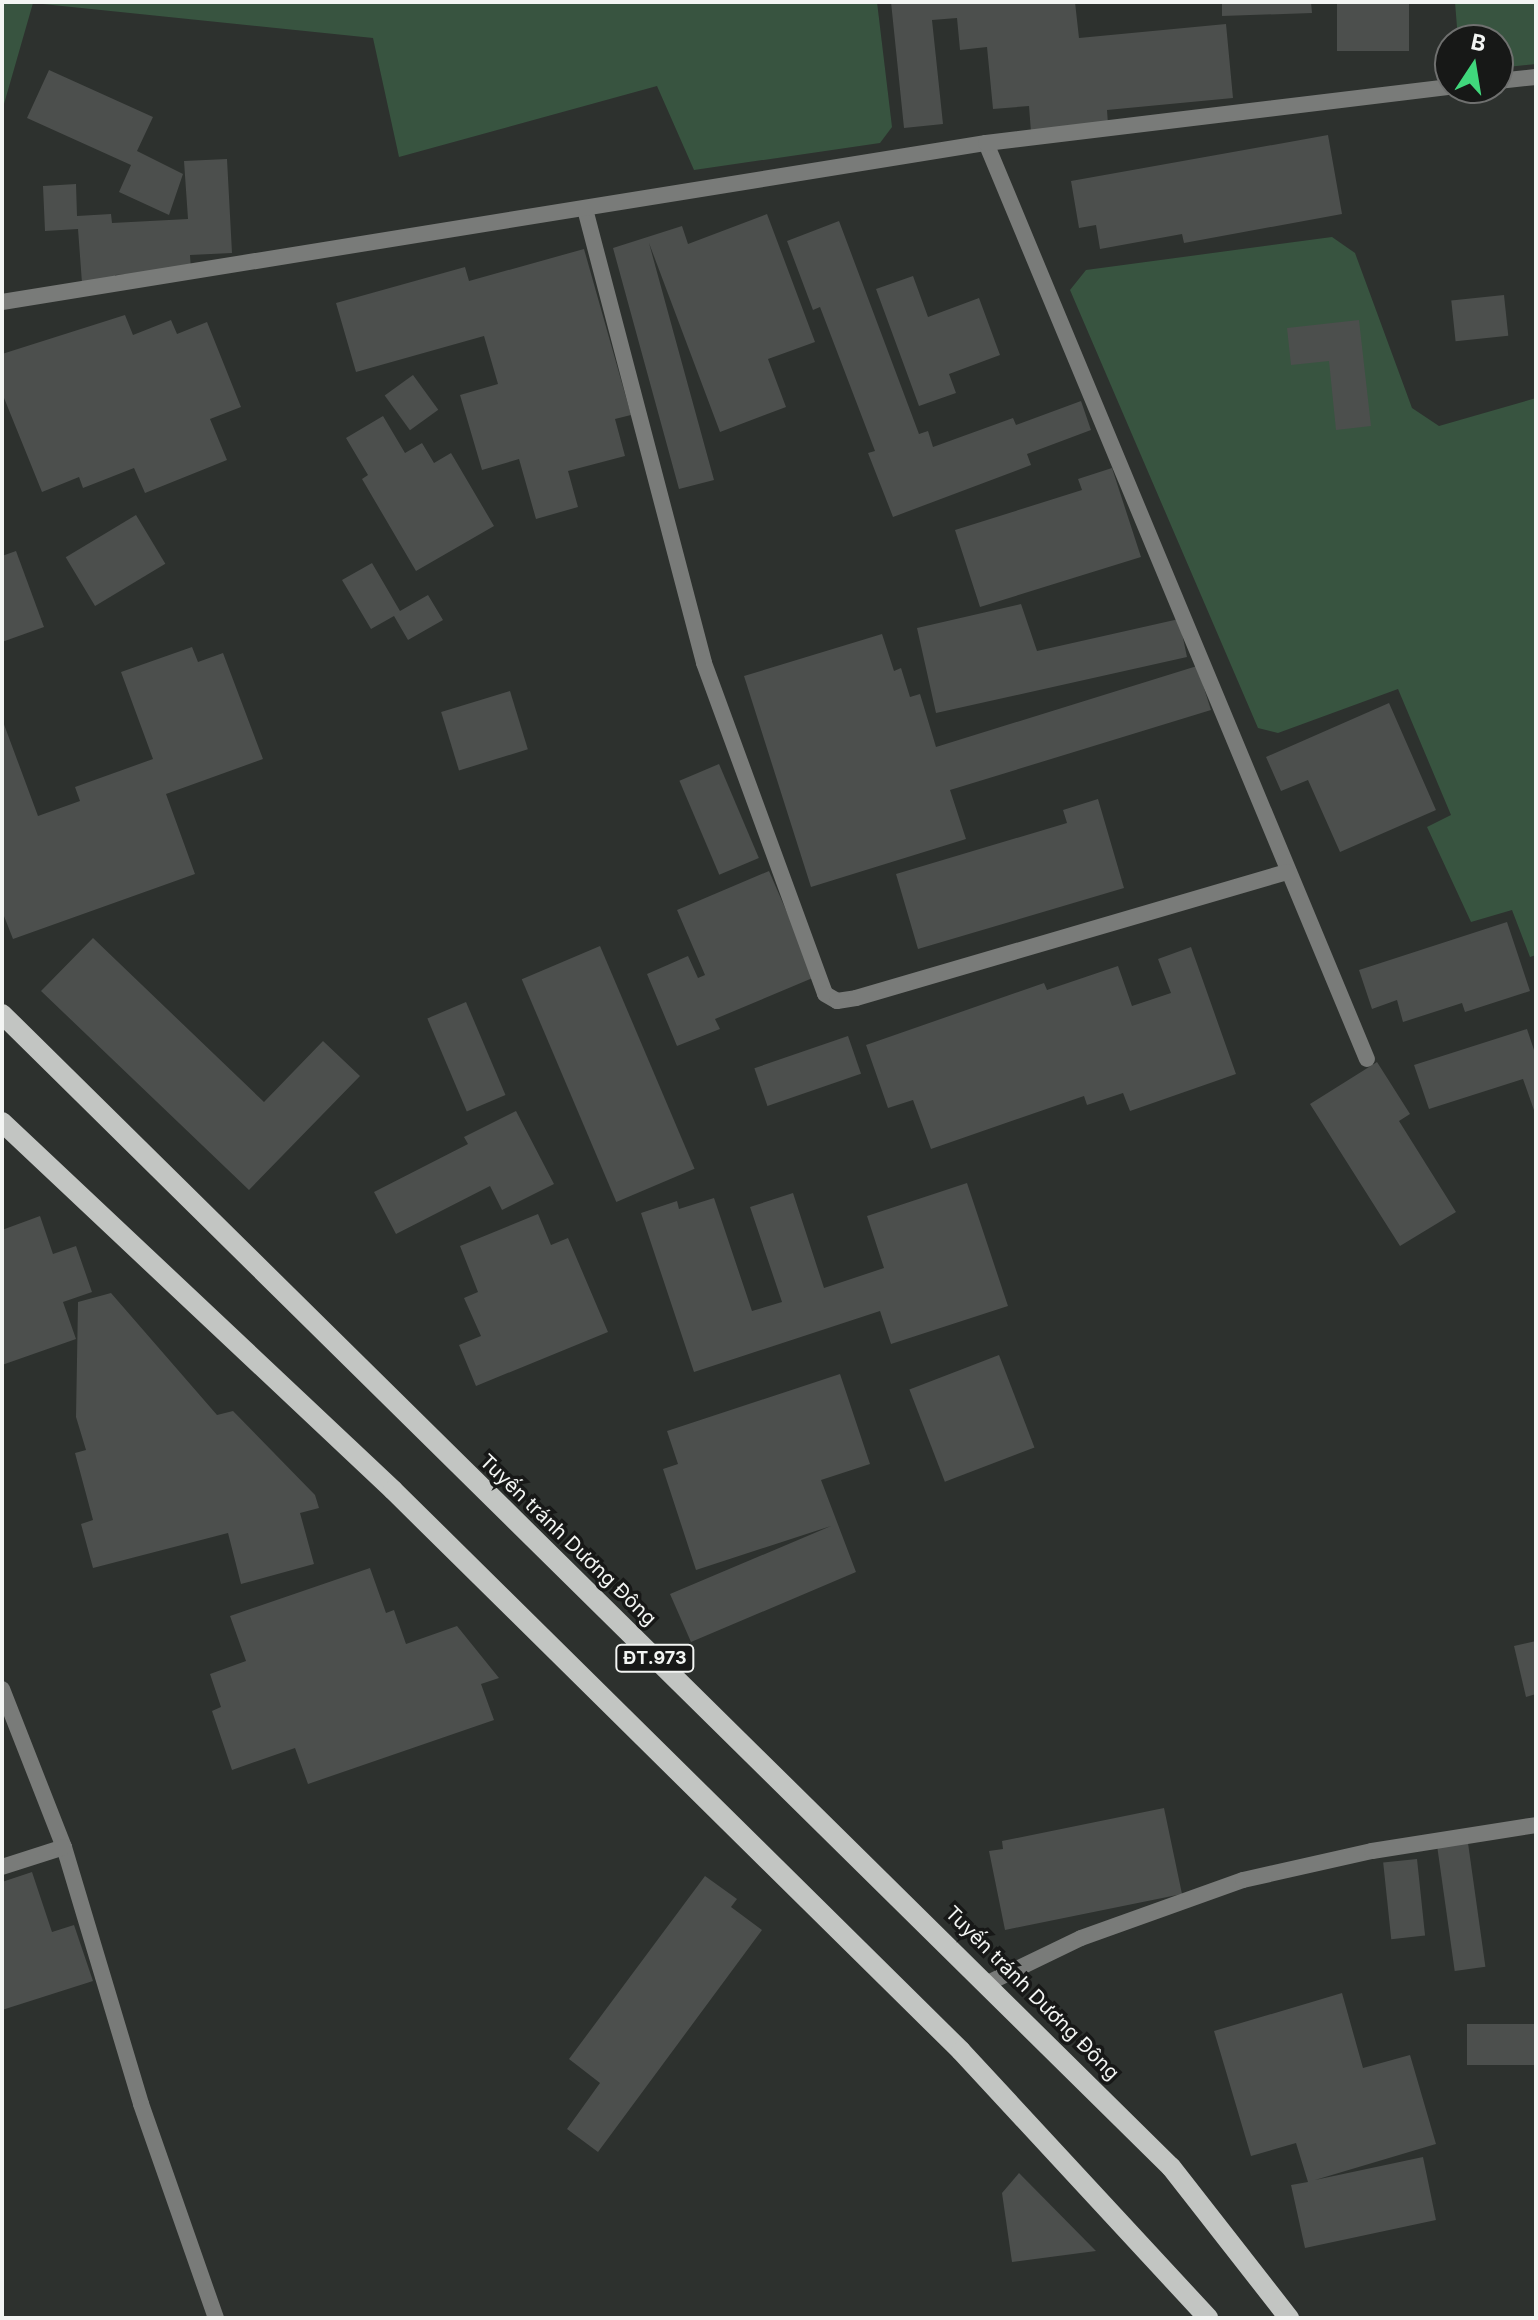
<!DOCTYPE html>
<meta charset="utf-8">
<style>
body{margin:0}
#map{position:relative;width:1538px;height:2320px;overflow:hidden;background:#2d312e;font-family:Inter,sans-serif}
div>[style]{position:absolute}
.green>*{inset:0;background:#385440}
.building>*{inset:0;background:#4c4f4d;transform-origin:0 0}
.street>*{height:16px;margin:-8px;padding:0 8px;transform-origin:8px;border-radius:8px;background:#797b79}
.primary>*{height:20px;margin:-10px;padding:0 10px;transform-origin:10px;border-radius:10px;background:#c2c5c2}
span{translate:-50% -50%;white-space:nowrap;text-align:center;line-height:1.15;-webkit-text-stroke:7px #171817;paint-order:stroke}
.shield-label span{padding:2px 6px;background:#171817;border:2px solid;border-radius:6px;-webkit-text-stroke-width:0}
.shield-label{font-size:18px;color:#f3f5f3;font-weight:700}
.street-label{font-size:20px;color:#f3f5f3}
.frame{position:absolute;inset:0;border:4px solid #f3f5f3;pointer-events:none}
.north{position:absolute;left:1434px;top:24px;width:80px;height:80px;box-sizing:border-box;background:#171817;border:2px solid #6f706f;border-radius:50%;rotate:12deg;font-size:22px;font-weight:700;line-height:32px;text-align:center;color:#f3f5f3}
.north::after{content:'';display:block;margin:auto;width:28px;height:36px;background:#40d77c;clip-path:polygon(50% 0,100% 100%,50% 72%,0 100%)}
</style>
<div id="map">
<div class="green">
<div style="clip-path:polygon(2px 2px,877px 2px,892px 127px,880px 143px,694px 170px,657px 86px,399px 157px,373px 38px,33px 3px,2px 111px)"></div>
<div style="clip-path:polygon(1455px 2px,1536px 2px,1536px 64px,1498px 68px,1498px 40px,1458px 40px)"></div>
<div style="clip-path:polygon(1332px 237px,1355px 253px,1412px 408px,1439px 426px,1536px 398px,1536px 955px,1530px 957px,1512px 910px,1471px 922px,1427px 827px,1451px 815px,1398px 689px,1278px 733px,1258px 728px,1070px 290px,1086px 270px)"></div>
</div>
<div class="building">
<div style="clip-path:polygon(891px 2px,1075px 2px,1079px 38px,1226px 24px,1233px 98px,1107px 110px,1108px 124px,1031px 132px,1029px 106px,993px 109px,987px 47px,960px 50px,957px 18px,932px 20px,943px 124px,904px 128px)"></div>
<div style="clip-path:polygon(1222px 2px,1311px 2px,1312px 13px,1222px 16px)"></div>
<div style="left:1337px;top:2px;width:72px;height:49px"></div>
<div style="clip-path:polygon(49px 70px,153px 117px,137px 151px,183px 174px,169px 215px,119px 192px,131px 165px,27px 118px)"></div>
<div style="clip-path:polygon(1328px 135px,1342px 214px,1184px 243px,1182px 234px,1100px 249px,1096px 225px,1079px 228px,1071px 181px)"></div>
<div style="clip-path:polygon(227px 159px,232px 253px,190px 255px,191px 271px,115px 275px,115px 282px,82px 283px,78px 229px,45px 231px,43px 186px,76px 184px,77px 216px,111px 214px,112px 223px,188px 219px,184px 161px)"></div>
<div style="clip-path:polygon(767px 214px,815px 342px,768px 359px,786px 407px,720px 432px,649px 243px,714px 480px,679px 489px,613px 248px,682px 226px,688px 244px)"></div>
<div style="clip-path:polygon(839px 221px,919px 434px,928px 431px,933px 447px,1013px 418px,1016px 425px,1081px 401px,1091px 430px,1027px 454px,1031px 465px,893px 517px,868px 453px,875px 451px,820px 307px,813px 310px,787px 241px)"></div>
<div style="clip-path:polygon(584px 249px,631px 415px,615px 419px,625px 456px,568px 471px,578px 507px,536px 519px,519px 459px,482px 470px,460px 395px,498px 384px,484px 336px,356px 372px,336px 303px,465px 267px,469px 281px)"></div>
<div style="clip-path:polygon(913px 276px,928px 317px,979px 298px,1000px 355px,949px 374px,956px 393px,919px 406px,876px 289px)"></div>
<div style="left:1504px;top:295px;width:41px;height:53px;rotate:84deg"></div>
<div style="clip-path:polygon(125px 315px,133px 335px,171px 320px,177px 334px,207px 322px,241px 407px,210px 419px,227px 460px,145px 493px,134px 468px,83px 488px,79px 477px,42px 492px,2px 393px,2px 354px)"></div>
<div style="clip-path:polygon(1359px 320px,1371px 426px,1336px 430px,1329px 361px,1291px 365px,1287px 328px)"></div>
<div style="left:413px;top:375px;width:43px;height:35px;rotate:54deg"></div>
<div style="clip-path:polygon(383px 416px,405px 453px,422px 443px,434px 463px,451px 453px,494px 526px,416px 571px,362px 479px,368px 475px,346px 438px)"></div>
<div style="clip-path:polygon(1112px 468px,1141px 557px,980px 607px,955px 530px,1082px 490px,1078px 479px)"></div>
<div style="left:136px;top:515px;width:57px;height:82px;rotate:59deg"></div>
<div style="clip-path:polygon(16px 551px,44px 627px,2px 642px,2px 556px)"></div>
<div style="clip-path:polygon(372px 563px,400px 611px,428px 595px,443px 620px,408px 640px,394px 616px,371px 629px,342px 580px)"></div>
<div style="clip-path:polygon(1021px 604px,1037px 651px,1179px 619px,1187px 657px,936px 713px,917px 628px)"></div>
<div style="clip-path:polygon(882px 634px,894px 671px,901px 668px,910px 697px,920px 694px,936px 747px,1197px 666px,1211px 710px,950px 790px,966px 839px,811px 887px,744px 676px)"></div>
<div style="clip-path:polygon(192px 647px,198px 662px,223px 653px,263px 759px,166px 794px,195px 874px,13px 939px,2px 911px,2px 719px,38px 816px,80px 801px,75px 787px,153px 759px,121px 672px)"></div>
<div style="left:510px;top:691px;width:61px;height:72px;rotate:73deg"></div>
<div style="clip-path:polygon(1389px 703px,1436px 810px,1340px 852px,1308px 780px,1281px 791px,1266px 757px)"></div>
<div style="left:719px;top:764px;width:102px;height:43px;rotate:67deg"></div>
<div style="clip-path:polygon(1098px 799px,1124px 888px,918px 949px,896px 874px,1067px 823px,1063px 810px)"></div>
<div style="clip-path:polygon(769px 871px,815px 977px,715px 1019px,720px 1029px,677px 1046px,647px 974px,688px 956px,698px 978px,705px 975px,677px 910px)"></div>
<div style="clip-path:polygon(1507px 922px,1530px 991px,1465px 1012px,1462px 1003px,1403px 1022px,1397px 1000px,1372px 1009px,1359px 970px)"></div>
<div style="clip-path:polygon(93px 938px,264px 1102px,323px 1041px,360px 1076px,249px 1190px,41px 991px)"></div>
<div style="left:600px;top:946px;width:242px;height:85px;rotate:67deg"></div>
<div style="clip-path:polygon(1191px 947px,1236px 1074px,1130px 1111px,1123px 1093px,1087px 1105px,1084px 1096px,931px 1149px,913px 1100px,888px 1108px,866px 1045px,1044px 983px,1047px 990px,1118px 966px,1132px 1006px,1171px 993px,1158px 959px)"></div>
<div style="left:466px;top:1002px;width:101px;height:42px;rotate:67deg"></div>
<div style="clip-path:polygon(1527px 1029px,1536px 1056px,1536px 1116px,1523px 1079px,1429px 1109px,1414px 1065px)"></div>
<div style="left:848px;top:1036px;width:40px;height:99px;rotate:71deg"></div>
<div style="clip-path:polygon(1377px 1062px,1410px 1114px,1399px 1121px,1456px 1212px,1400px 1246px,1310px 1104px)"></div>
<div style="clip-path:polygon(516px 1111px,554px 1184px,502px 1210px,490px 1186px,396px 1234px,374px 1192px,468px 1144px,464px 1137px)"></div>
<div style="clip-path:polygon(967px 1183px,1008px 1306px,891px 1344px,880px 1311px,694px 1372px,641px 1213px,677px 1201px,679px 1209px,714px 1198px,752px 1311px,782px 1302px,750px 1207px,793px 1193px,824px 1288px,884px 1268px,867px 1216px)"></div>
<div style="clip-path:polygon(538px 1214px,551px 1245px,568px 1238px,608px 1332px,476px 1386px,459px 1345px,481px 1336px,464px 1298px,478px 1292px,460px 1246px)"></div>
<div style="clip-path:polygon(40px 1216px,53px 1254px,76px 1246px,92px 1292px,63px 1302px,76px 1339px,2px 1365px,2px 1230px)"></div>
<div style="clip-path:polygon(111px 1293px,217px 1415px,233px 1411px,315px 1495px,319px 1508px,300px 1513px,314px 1564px,241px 1584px,228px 1533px,93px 1568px,81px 1524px,93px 1520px,75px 1453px,86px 1450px,76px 1417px,78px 1302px)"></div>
<div style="left:999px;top:1355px;width:99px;height:96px;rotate:69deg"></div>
<div style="clip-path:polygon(840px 1374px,870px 1464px,821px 1480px,856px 1572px,691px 1642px,670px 1594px,831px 1526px,696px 1570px,663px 1469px,678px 1464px,667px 1431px)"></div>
<div style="clip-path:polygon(370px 1568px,386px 1613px,394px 1610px,406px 1644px,457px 1626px,499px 1678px,481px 1684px,494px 1720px,308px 1784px,295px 1748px,232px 1770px,212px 1711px,221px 1707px,210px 1674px,246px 1661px,230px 1616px)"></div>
<div style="clip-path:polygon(1536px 1641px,1536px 1694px,1526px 1697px,1514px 1646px)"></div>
<div style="clip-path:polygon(1164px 1808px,1182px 1894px,1005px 1930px,989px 1851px,1003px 1849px,1002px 1841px)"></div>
<div style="left:1468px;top:1843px;width:125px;height:31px;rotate:82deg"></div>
<div style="left:1417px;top:1859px;width:77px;height:34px;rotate:84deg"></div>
<div style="clip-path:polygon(32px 1872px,52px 1932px,74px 1925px,93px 1981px,2px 2010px,2px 1882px)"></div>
<div style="clip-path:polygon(705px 1876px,737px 1899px,731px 1907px,762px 1930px,598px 2152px,567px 2129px,600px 2083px,569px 2059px)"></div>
<div style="clip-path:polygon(1342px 1993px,1363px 2068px,1410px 2055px,1436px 2144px,1315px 2180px,1423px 2157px,1436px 2220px,1305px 2248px,1291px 2185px,1308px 2182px,1296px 2143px,1251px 2156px,1214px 2031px)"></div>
<div style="left:1536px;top:2024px;width:41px;height:69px;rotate:90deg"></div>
<div style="clip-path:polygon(1019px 2173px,1096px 2251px,1012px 2262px,1002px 2193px)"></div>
</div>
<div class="street">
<div style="left:1498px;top:81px;width:38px;rotate:-6deg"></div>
<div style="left:986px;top:143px;width:992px;rotate:67.42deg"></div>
<div style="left:585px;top:209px;width:469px;rotate:75.3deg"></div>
<div style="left:704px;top:663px;width:352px;rotate:69.9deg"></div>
<div style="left:825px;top:994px;width:14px;rotate:30deg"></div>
<div style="left:837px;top:1001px;width:19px;rotate:-9deg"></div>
<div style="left:856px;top:998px;width:449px;rotate:-16.3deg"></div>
<div style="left:2px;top:302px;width:997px;rotate:-9.18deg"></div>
<div style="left:986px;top:143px;width:467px;rotate:-6.9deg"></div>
<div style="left:2px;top:1689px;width:170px;rotate:68.6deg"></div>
<div style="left:64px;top:1847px;width:268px;rotate:73.3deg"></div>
<div style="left:141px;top:2104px;width:227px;rotate:70.7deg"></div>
<div style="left:2px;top:1867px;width:65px;rotate:-17.9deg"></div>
<div style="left:988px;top:1983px;width:103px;rotate:-25.8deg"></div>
<div style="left:1081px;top:1938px;width:172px;rotate:-19.7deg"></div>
<div style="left:1243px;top:1880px;width:132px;rotate:-12.7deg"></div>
<div style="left:1372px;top:1851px;width:166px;rotate:-9deg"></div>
</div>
<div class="primary">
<div style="left:2px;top:1014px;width:1642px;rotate:44.61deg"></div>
<div style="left:1171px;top:2167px;width:192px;rotate:52deg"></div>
<div style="left:2px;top:1122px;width:537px;rotate:43.26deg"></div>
<div style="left:393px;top:1490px;width:798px;rotate:44.64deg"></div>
<div style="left:961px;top:2051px;width:364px;rotate:47.2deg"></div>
</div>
<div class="shield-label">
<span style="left:655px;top:1658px">ĐT.973</span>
</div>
<div class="street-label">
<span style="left:568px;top:1540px;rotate:44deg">Tuyến tránh Dương Đông</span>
<span style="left:1032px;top:1993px;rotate:45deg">Tuyến tránh Dương Đông</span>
</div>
<div class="frame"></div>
<div class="north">B</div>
</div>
